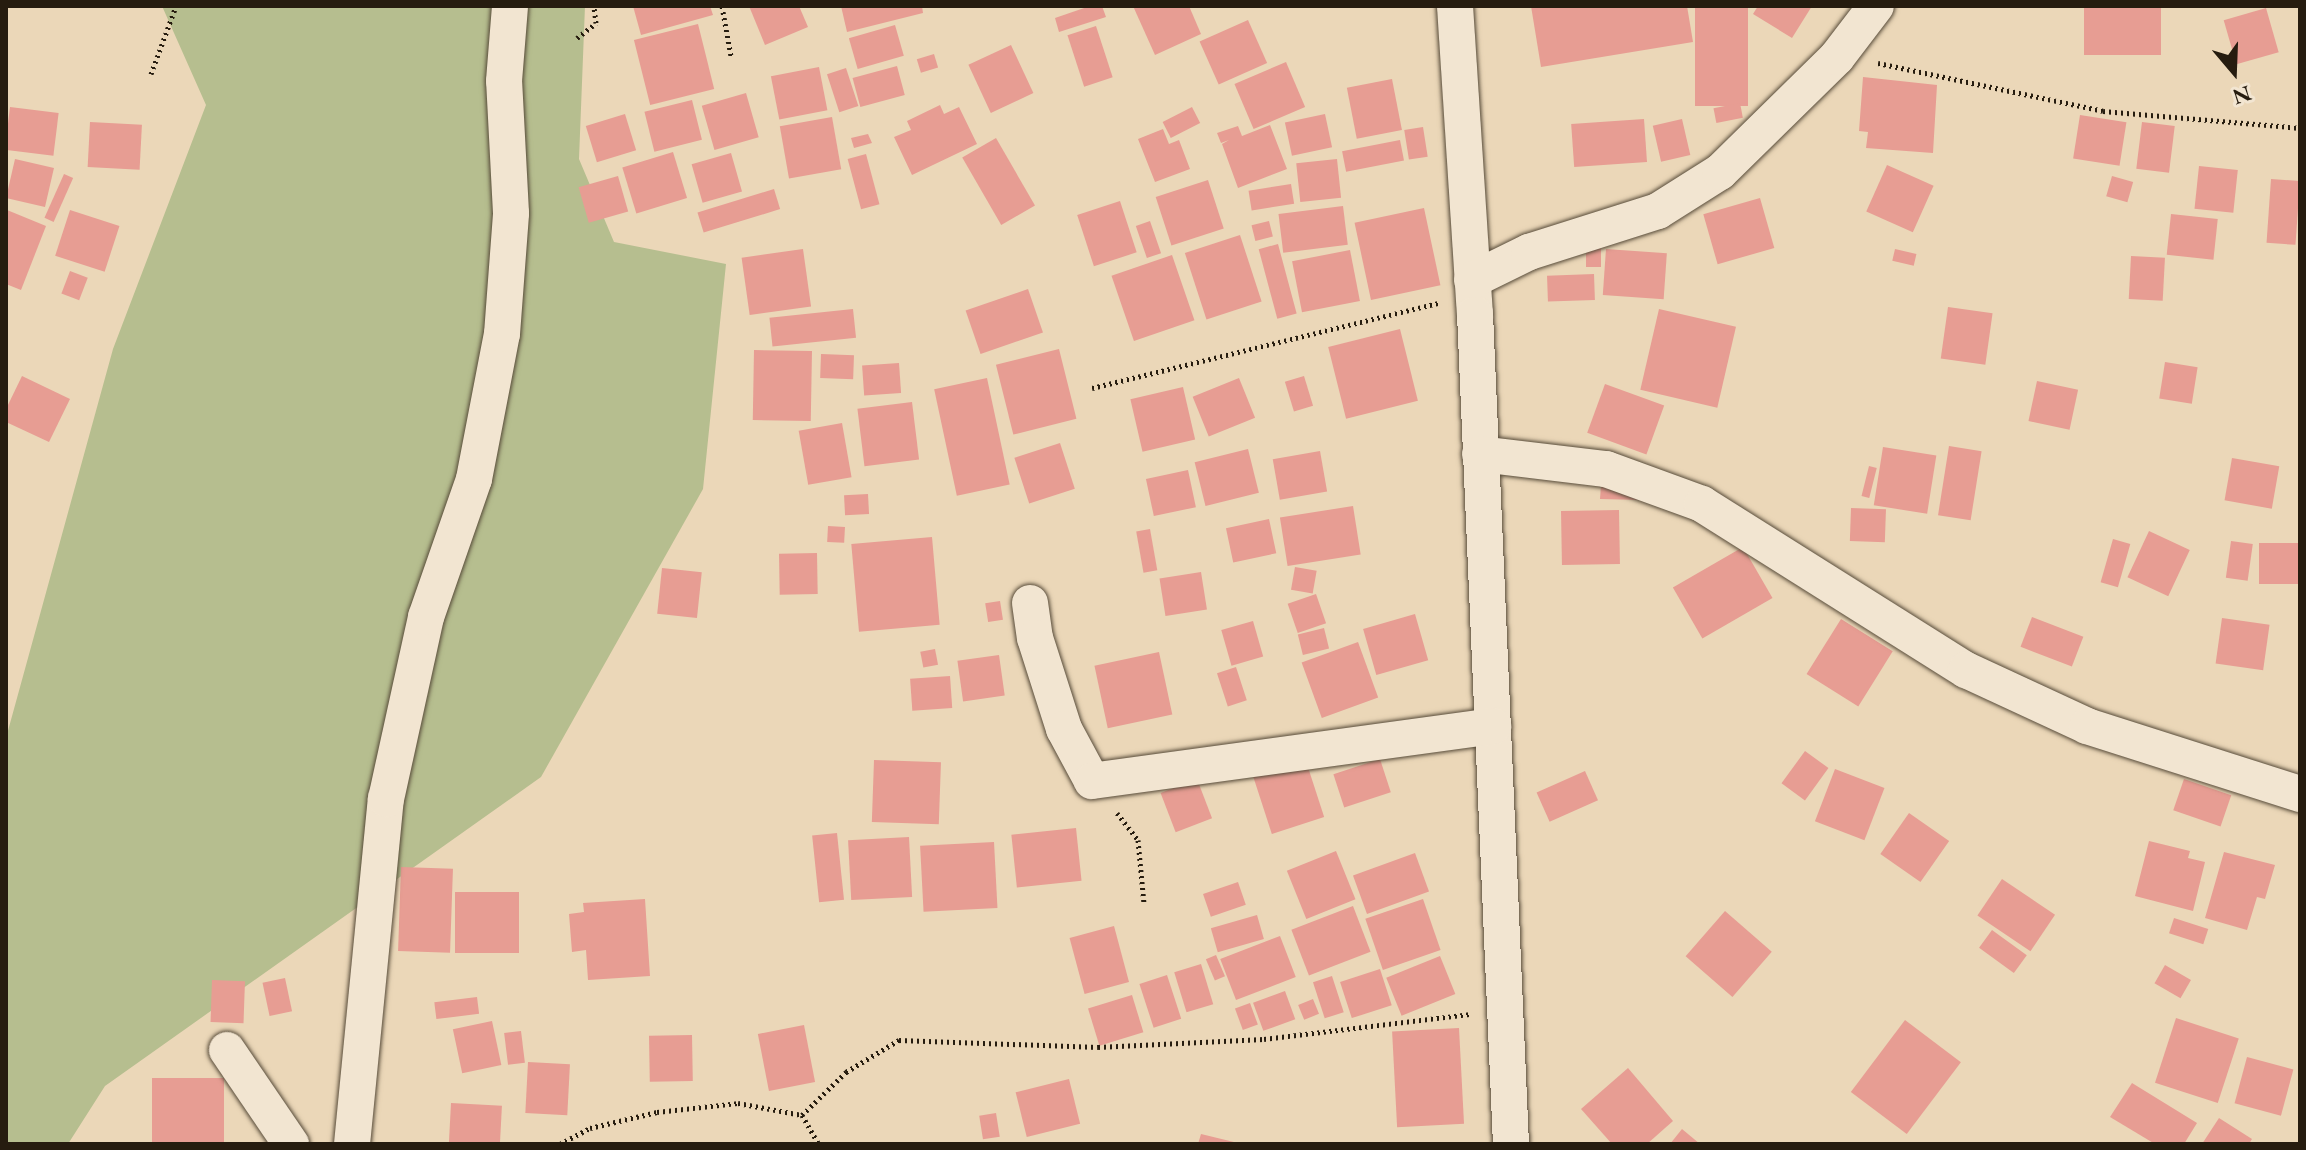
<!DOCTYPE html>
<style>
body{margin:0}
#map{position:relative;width:2306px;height:1150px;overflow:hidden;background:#ebd7b8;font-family:"EB Garamond",serif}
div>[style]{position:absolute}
.green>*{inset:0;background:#b6be8f}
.building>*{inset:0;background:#e79d93;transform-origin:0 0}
.path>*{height:5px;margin-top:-2.5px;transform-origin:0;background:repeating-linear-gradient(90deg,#261c0f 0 2px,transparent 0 6px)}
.roads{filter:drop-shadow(0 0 2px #574b39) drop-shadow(0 0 2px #574b39)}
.minor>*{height:36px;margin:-18px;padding:0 18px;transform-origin:18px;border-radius:18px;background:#f2e5d1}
span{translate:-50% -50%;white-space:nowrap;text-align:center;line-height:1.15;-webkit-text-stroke:6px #f2e5d1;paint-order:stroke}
.frame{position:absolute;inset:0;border:8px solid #261c0f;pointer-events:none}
.north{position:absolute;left:2194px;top:32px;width:80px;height:80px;-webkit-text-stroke:6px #f2e5d1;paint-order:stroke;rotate:161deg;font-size:22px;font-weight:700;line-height:32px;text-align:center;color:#261c0f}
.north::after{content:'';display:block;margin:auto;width:28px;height:36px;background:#261c0f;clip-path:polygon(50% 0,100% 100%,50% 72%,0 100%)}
</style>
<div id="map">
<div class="green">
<div style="clip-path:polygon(162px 6px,585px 6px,579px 159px,614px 242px,726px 264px,703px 489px,541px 777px,105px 1086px,68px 1144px,6px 1144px,6px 738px,113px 349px,206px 105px)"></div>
</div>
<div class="building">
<div style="clip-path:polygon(633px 6px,710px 6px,713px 15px,641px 35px)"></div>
<div style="clip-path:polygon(749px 6px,799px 6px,808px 27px,765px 45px)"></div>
<div style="clip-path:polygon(841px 6px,922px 6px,923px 13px,847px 32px)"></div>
<div style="clip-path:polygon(1090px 6px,1102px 6px,1106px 17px,1059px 32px,1055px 18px)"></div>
<div style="clip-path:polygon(1133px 6px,1189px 6px,1201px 34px,1155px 55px)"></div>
<div style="clip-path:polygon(1531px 6px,1687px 6px,1693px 42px,1541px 67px)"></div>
<div style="left:1695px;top:6px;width:53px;height:100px"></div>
<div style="clip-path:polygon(1758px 6px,1812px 6px,1792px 38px,1753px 14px)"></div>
<div style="left:2084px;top:6px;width:77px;height:49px"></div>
<div style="left:2266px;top:8px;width:46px;height:44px;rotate:74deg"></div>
<div style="left:1248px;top:20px;width:47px;height:53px;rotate:66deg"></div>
<div style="left:698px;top:24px;width:67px;height:66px;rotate:76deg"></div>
<div style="left:895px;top:25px;width:32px;height:48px;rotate:74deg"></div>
<div style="left:1096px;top:26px;width:54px;height:30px;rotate:72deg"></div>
<div style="left:1011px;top:45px;width:53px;height:47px;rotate:65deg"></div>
<div style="left:934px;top:54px;width:14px;height:18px;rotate:73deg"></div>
<div style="left:1286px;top:62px;width:49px;height:56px;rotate:67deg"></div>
<div style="left:897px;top:66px;width:30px;height:46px;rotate:75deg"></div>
<div style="left:819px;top:67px;width:44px;height:49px;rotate:79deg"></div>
<div style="left:846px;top:68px;width:40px;height:20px;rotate:72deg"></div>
<div style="clip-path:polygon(1863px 77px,1937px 85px,1933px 153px,1866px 148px,1868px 132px,1859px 131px)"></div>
<div style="left:1392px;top:79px;width:52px;height:46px;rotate:79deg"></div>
<div style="left:746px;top:93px;width:46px;height:46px;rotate:74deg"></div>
<div style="left:692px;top:100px;width:41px;height:49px;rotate:76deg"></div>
<div style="left:1740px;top:103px;width:15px;height:27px;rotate:79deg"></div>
<div style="clip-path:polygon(940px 105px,944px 114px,959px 107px,977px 144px,912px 175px,894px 137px,911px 130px,907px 121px)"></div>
<div style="left:10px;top:107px;width:49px;height:43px;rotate:7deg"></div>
<div style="left:1192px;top:107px;width:18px;height:33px;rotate:63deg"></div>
<div style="left:625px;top:114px;width:38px;height:41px;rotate:73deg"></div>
<div style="left:1325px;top:114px;width:34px;height:41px;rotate:78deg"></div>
<div style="left:2080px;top:115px;width:47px;height:44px;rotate:9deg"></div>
<div style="left:832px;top:117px;width:53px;height:53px;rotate:80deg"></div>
<div style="left:1644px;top:119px;width:43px;height:73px;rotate:86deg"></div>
<div style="left:1682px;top:119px;width:37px;height:30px;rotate:77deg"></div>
<div style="left:90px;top:122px;width:52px;height:45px;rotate:3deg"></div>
<div style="left:2142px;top:122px;width:33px;height:47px;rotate:7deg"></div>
<div style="clip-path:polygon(1270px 125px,1287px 169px,1238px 188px,1222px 144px,1229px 140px,1221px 143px,1217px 133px,1238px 126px,1242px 136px)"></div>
<div style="left:1423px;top:127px;width:30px;height:19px;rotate:81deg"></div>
<div style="clip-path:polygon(1163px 129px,1169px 144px,1179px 140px,1190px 169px,1155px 182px,1138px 139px)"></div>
<div style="clip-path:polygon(868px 134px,872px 143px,854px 148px,851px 138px)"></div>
<div style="left:996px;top:138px;width:78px;height:39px;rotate:60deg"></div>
<div style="left:1400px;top:140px;width:21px;height:59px;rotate:79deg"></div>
<div style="left:673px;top:152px;width:48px;height:53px;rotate:73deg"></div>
<div style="left:731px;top:153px;width:40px;height:41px;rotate:74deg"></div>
<div style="left:866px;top:154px;width:52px;height:19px;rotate:75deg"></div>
<div style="left:15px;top:159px;width:40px;height:40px;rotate:13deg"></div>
<div style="left:1337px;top:159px;width:39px;height:41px;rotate:84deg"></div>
<div style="left:1887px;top:165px;width:51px;height:51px;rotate:24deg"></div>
<div style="left:2199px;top:166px;width:39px;height:43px;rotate:6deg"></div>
<div style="left:64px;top:174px;width:10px;height:48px;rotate:24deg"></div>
<div style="left:618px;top:176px;width:37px;height:41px;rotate:74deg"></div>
<div style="left:2112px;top:176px;width:22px;height:21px;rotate:16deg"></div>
<div style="left:2271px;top:179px;width:29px;height:64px;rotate:4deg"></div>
<div style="left:1208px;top:180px;width:51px;height:55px;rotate:72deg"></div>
<div style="left:1291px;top:184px;width:20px;height:43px;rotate:81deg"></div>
<div style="left:774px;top:189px;width:21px;height:80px;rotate:73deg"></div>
<div style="left:1760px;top:198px;width:52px;height:59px;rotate:74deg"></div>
<div style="left:1120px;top:201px;width:54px;height:45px;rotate:72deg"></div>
<div style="left:1343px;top:206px;width:39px;height:65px;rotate:83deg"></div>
<div style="left:1424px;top:208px;width:79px;height:71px;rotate:78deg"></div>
<div style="clip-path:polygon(7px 210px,46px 226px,21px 290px,6px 284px)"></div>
<div style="left:70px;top:210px;width:52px;height:48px;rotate:18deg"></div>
<div style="left:2171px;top:214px;width:47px;height:41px;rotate:6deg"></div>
<div style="left:1150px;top:221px;width:34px;height:15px;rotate:71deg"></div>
<div style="left:1269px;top:221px;width:16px;height:18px;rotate:76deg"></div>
<div style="left:1240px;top:235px;width:70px;height:58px;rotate:72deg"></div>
<div style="left:1278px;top:244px;width:72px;height:20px;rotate:75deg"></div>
<div style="left:1586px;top:248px;width:15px;height:19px"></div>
<div style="left:803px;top:249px;width:58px;height:62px;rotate:82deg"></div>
<div style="left:1606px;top:249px;width:61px;height:46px;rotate:4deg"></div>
<div style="left:1895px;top:249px;width:22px;height:12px;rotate:13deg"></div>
<div style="left:1350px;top:250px;width:52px;height:59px;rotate:79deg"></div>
<div style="left:1172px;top:255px;width:69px;height:64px;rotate:71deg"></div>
<div style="left:2131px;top:256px;width:34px;height:43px;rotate:3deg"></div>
<div style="left:70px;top:271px;width:19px;height:24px;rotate:21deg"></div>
<div style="left:1594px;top:274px;width:26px;height:47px;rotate:88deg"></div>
<div style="left:1028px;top:289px;width:46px;height:66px;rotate:71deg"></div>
<div style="left:1948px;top:307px;width:45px;height:52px;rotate:8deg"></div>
<div style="left:853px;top:309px;width:29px;height:84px;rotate:84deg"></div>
<div style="left:1659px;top:309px;width:79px;height:83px;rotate:13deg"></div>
<div style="left:1400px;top:329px;width:74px;height:74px;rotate:76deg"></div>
<div style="left:1059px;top:349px;width:72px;height:65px;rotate:76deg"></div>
<div style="left:754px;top:350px;width:58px;height:70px;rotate:1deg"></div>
<div style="left:821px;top:354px;width:33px;height:24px;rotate:2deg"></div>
<div style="left:2165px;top:362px;width:33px;height:37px;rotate:9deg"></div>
<div style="left:899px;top:363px;width:30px;height:37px;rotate:86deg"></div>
<div style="clip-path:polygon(22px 376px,70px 399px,49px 442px,6px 422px,6px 409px)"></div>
<div style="left:1304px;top:376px;width:31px;height:20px;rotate:73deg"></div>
<div style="left:987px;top:378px;width:109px;height:54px;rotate:78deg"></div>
<div style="left:1239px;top:378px;width:43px;height:50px;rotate:68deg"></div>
<div style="left:2037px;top:381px;width:42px;height:41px;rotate:12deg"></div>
<div style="left:1605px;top:384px;width:63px;height:52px;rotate:20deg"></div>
<div style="left:1183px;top:387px;width:54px;height:54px;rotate:77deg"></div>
<div style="left:912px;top:402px;width:58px;height:55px;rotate:83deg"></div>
<div style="left:842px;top:423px;width:55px;height:44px;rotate:80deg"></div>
<div style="left:1060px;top:443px;width:48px;height:48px;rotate:72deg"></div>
<div style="left:1949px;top:446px;width:33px;height:70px;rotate:9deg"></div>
<div style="left:1883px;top:447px;width:54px;height:59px;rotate:9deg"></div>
<div style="left:1248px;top:449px;width:45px;height:55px;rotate:76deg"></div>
<div style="left:1320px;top:451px;width:41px;height:48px;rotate:80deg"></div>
<div style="left:2232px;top:458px;width:48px;height:43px;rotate:10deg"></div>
<div style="left:1869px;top:466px;width:8px;height:31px;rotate:14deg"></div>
<div style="left:1188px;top:470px;width:38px;height:43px;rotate:78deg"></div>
<div style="clip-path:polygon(1601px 485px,1640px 500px,1600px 499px)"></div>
<div style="left:868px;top:494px;width:20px;height:24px;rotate:87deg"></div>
<div style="left:1353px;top:506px;width:49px;height:74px;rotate:81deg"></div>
<div style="left:1851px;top:508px;width:35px;height:33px;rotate:2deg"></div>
<div style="left:1619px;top:510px;width:54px;height:58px;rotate:89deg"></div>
<div style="left:1269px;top:519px;width:35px;height:44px;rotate:78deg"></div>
<div style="left:828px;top:526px;width:17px;height:16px;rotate:3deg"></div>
<div style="left:1150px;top:529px;width:42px;height:14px;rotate:80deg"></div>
<div style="left:2149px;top:531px;width:45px;height:51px;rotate:25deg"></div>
<div style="left:932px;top:537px;width:88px;height:81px;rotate:85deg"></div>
<div style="left:2113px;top:539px;width:18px;height:45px;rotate:16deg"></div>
<div style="left:2231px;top:541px;width:22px;height:37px;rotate:8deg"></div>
<div style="left:2300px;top:543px;width:41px;height:41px;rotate:90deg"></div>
<div style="left:1743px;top:547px;width:59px;height:81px;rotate:60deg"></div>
<div style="left:817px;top:553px;width:41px;height:38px;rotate:89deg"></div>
<div style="left:1295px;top:567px;width:22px;height:23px;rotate:10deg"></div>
<div style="left:662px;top:568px;width:40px;height:46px;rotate:6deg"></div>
<div style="left:1201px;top:572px;width:38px;height:42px;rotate:81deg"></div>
<div style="left:1316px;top:594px;width:31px;height:30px;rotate:71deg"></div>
<div style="left:1000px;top:601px;width:19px;height:15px;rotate:81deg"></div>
<div style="left:1415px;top:614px;width:48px;height:54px;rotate:74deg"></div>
<div style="left:2032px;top:617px;width:55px;height:32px;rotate:21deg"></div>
<div style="left:2222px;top:618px;width:48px;height:46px;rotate:8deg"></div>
<div style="left:1841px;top:619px;width:61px;height:65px;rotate:32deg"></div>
<div style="left:1253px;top:621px;width:37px;height:33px;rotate:74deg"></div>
<div style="left:1324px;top:628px;width:21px;height:27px;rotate:76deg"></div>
<div style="left:1358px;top:642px;width:59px;height:60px;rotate:70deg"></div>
<div style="left:935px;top:649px;width:16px;height:15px;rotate:79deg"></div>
<div style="left:1159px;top:652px;width:64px;height:66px;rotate:78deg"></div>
<div style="left:999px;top:655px;width:41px;height:42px;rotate:82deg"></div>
<div style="left:1236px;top:667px;width:35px;height:20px;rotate:72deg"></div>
<div style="left:950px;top:676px;width:32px;height:40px;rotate:86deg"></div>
<div style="left:1805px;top:751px;width:29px;height:40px;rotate:36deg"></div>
<div style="left:1305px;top:758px;width:62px;height:55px;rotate:72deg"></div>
<div style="left:1380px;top:759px;width:35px;height:49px;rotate:72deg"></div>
<div style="left:874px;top:760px;width:67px;height:62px;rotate:2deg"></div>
<div style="left:1835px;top:769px;width:53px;height:56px;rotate:21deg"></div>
<div style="left:1585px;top:771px;width:32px;height:53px;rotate:66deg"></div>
<div style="left:1197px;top:779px;width:42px;height:39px;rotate:69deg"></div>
<div style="left:2184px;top:779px;width:50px;height:33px;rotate:19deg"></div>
<div style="left:1909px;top:813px;width:49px;height:50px;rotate:35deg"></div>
<div style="left:1076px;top:828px;width:53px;height:65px;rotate:84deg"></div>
<div style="left:837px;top:833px;width:67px;height:25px;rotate:84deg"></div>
<div style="left:909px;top:837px;width:60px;height:61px;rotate:87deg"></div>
<div style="clip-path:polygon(2149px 841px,2190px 851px,2188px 858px,2205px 862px,2193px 911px,2135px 896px)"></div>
<div style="left:994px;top:842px;width:66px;height:74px;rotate:87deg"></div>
<div style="left:1336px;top:851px;width:52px;height:53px;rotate:68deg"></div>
<div style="clip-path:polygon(2224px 852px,2275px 865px,2265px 899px,2257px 897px,2247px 930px,2205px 918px)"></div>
<div style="left:1415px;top:853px;width:41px;height:66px;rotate:70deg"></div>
<div style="left:401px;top:867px;width:52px;height:84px;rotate:2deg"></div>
<div style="left:2002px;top:879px;width:64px;height:44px;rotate:34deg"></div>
<div style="left:1238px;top:882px;width:24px;height:37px;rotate:71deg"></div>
<div style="left:455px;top:892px;width:64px;height:61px"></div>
<div style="clip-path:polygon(645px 899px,650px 976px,588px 980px,586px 950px,572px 952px,569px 914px,584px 912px,583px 903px)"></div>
<div style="left:1423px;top:899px;width:54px;height:61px;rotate:71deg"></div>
<div style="left:1353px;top:906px;width:49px;height:66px;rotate:69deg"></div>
<div style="left:1725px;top:911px;width:62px;height:60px;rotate:41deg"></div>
<div style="left:1257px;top:915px;width:25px;height:48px;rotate:74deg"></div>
<div style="left:2174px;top:918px;width:36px;height:16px;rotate:18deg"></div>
<div style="left:1114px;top:926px;width:58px;height:46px;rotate:75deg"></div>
<div style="left:1992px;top:930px;width:43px;height:22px;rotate:36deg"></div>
<div style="left:1280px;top:936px;width:44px;height:64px;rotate:69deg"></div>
<div style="left:1216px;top:955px;width:23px;height:11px;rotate:67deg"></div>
<div style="left:1440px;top:956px;width:41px;height:58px;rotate:68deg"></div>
<div style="left:1201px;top:964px;width:42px;height:28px;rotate:73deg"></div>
<div style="left:2165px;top:965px;width:30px;height:21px;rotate:30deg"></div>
<div style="left:1380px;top:969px;width:38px;height:42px;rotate:72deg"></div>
<div style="left:1167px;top:975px;width:46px;height:29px;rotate:72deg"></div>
<div style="left:1332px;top:976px;width:38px;height:20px;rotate:72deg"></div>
<div style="left:285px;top:978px;width:34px;height:23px;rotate:78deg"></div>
<div style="left:212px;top:980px;width:33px;height:42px;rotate:2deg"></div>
<div style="left:1285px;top:991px;width:30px;height:34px;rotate:70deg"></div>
<div style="left:1132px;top:995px;width:39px;height:46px;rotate:73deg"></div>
<div style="left:477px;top:997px;width:17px;height:43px;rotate:83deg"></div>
<div style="left:1313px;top:999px;width:16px;height:16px;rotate:68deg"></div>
<div style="left:1250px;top:1003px;width:23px;height:16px;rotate:70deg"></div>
<div style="left:2176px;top:1018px;width:66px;height:68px;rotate:18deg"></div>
<div style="left:1905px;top:1020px;width:70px;height:90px;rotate:37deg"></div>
<div style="left:492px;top:1021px;width:45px;height:40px;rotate:78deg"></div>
<div style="left:804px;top:1025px;width:58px;height:47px;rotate:79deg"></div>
<div style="left:1459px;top:1028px;width:96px;height:67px;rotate:87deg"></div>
<div style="left:521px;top:1031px;width:32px;height:17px;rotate:83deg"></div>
<div style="left:692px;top:1035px;width:46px;height:43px;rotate:89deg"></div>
<div style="left:2247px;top:1057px;width:48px;height:48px;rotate:15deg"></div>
<div style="left:528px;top:1062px;width:42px;height:51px;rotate:3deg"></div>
<div style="clip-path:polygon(1628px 1068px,1673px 1121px,1647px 1144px,1612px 1144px,1581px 1109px)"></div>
<div style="left:152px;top:1078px;width:72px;height:66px"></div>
<div style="left:1069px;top:1079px;width:46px;height:55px;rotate:76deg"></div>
<div style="clip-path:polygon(2132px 1083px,2197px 1123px,2184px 1144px,2155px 1144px,2110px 1117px)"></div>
<div style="left:451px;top:1103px;width:51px;height:41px;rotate:3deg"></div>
<div style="left:996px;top:1113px;width:24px;height:17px;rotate:81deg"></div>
<div style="clip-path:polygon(2219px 1118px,2252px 1139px,2249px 1144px,2202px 1144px)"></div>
<div style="clip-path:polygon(1682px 1129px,1700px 1144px,1670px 1144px)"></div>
<div style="clip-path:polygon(1201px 1134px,1238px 1143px,1238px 1144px,1198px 1144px)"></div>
</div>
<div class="path">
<div style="left:722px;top:6px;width:51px;rotate:79.8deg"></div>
<div style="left:577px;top:38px;width:24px;rotate:-38deg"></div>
<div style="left:596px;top:23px;width:17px;rotate:-97deg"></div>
<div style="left:1878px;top:63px;width:230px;rotate:12deg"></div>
<div style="left:2103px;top:111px;width:198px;rotate:4.9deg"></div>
<div style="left:151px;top:74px;width:72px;rotate:-69.8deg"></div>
<div style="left:1092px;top:388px;width:357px;rotate:-13.8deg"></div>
<div style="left:1117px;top:813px;width:34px;rotate:52deg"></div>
<div style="left:1138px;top:840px;width:64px;rotate:84.6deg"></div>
<div style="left:802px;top:1115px;width:34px;rotate:60deg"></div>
<div style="left:560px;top:1144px;width:34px;rotate:-28deg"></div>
<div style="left:590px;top:1128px;width:69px;rotate:-13.4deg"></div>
<div style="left:657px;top:1112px;width:81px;rotate:-6.3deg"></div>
<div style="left:738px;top:1103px;width:65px;rotate:10.6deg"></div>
<div style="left:802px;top:1115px;width:62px;rotate:-44.3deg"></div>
<div style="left:846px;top:1072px;width:62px;rotate:-31.1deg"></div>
<div style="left:899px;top:1040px;width:199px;rotate:2deg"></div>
<div style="left:1098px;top:1047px;width:166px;rotate:-2.8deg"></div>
<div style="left:1264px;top:1039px;width:209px;rotate:-6.9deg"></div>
</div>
<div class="roads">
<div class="minor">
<div style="left:1455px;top:6px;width:309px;rotate:86.3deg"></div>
<div style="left:1475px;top:314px;width:831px;rotate:87.52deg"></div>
<div style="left:1472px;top:280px;width:64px;rotate:-26.2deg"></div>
<div style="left:1529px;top:252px;width:135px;rotate:-17.6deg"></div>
<div style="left:1658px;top:211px;width:73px;rotate:-32.2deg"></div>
<div style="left:1720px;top:172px;width:164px;rotate:-44.5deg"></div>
<div style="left:1837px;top:57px;width:64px;rotate:-52.6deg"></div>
<div style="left:1480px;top:454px;width:127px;rotate:6.8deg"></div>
<div style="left:1606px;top:469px;width:102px;rotate:20deg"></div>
<div style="left:1702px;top:504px;width:312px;rotate:32.2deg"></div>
<div style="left:1966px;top:670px;width:133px;rotate:24.8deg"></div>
<div style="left:2087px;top:726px;width:224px;rotate:17.7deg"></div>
<div style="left:1030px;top:603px;width:35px;rotate:82deg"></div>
<div style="left:1035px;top:638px;width:96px;rotate:72.3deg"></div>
<div style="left:1064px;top:729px;width:59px;rotate:61.7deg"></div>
<div style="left:1092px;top:781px;width:405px;rotate:-7.8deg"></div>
<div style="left:227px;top:1050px;width:114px;rotate:55.8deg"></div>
<div style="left:352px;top:1144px;width:347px;rotate:-84.4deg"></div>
<div style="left:386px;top:799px;width:186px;rotate:-77.6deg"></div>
<div style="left:426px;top:617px;width:146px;rotate:-70.8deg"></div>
<div style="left:474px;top:479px;width:148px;rotate:-79.1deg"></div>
<div style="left:502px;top:334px;width:121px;rotate:-85.7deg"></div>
<div style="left:511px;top:213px;width:132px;rotate:-93deg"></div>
<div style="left:504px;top:81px;width:75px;rotate:-85.4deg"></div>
</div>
</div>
<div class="frame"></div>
<div class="north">N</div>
</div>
